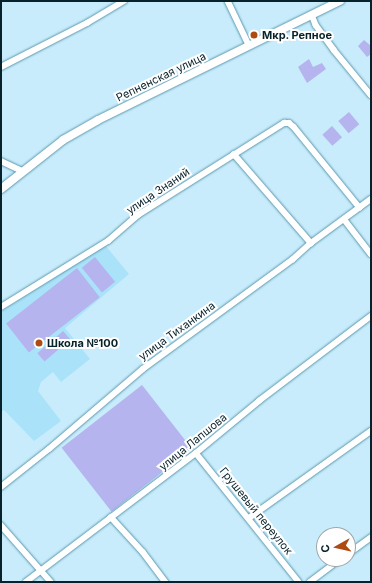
<!DOCTYPE html>
<meta charset="utf-8">
<style>
body{margin:0}
#map{position:relative;width:372px;height:583px;overflow:hidden;background:#c8ecfb;font-family:Inter,sans-serif}
div>[style]{position:absolute}
.built>*{inset:0;background:#aae3f9}
.green>*{inset:0;background:#b5b4ef;transform-origin:0 0}
.roads{filter:drop-shadow(0 0 1px #5c98af) drop-shadow(0 0 1px #5c98af)}
.street>*{height:5.5px;margin:-2.75px;padding:0 2.75px;transform-origin:2.75px;border-radius:2.75px;background:#fff}
.secondary>*{height:8px;margin:-4px;padding:0 4px;transform-origin:4px;border-radius:4px;background:#fff}
.dots>*{width:11px;height:11px;translate:-50% -50%;box-sizing:border-box;border:2px solid #fff;border-radius:50%}
span{translate:-50% -50%;white-space:nowrap;text-align:center;line-height:1.15;-webkit-text-stroke:4px #fff;paint-order:stroke}
.poi-label{font-size:11px;color:#08222b;font-weight:700}
.left{translate:0 -50%;text-align:left}
.street-label{font-size:11px;color:#08222b}
.frame{position:absolute;inset:0;border:2px solid #08222b;pointer-events:none}
.north{position:absolute;left:316px;top:527px;width:40px;height:40px;box-sizing:border-box;background:#fff;border:1px solid #9ca7aa;border-radius:50%;rotate:262deg;font-size:11px;font-weight:700;line-height:16px;text-align:center;color:#08222b}
.north::after{content:'';display:block;margin:auto;width:14px;height:18px;background:#ae4b12;clip-path:polygon(50% 0,100% 100%,50% 72%,0 100%)}
</style>
<div id="map">
<div class="built">
<div style="clip-path:polygon(105px 245px,129px 274px,65px 328px,90px 359px,61px 382px,53px 372px,41px 382px,38px 391px,61px 421px,34px 441px,4px 410px,1px 412px,1px 312px)"></div>
</div>
<div class="green">
<div style="clip-path:polygon(364px 40px,371px 46px,371px 54px,367px 57px,358px 46px)"></div>
<div style="clip-path:polygon(309px 59px,313px 67px,322px 63px,326px 69px,307px 83px,298px 67px)"></div>
<div style="left:349px;top:112px;width:16px;height:14px;rotate:50deg"></div>
<div style="left:332px;top:126px;width:15px;height:13px;rotate:48deg"></div>
<div style="left:95px;top:257px;width:32px;height:17px;rotate:51deg"></div>
<div style="left:77px;top:268px;width:37px;height:90px;rotate:52deg"></div>
<div style="left:63px;top:331px;width:11px;height:34px;rotate:49deg"></div>
<div style="left:142px;top:385px;width:81px;height:102px;rotate:52deg"></div>
</div>
<div class="roads">
<div class="street">
<div style="left:228px;top:1px;width:49px;rotate:64.5deg"></div>
<div style="left:312px;top:15px;width:11px;rotate:68deg"></div>
<div style="left:316px;top:25px;width:31px;rotate:54deg"></div>
<div style="left:334px;top:50px;width:58px;rotate:50.6deg"></div>
<div style="left:1px;top:67px;width:97px;rotate:-27.1deg"></div>
<div style="left:87px;top:23px;width:43px;rotate:-30.7deg"></div>
<div style="left:234px;top:154px;width:118px;rotate:49.1deg"></div>
<div style="left:1px;top:161px;width:23px;rotate:25deg"></div>
<div style="left:344px;top:219px;width:44px;rotate:52.4deg"></div>
<div style="left:1px;top:307px;width:126px;rotate:-31.7deg"></div>
<div style="left:108px;top:241px;width:40px;rotate:-41deg"></div>
<div style="left:138px;top:215px;width:173px;rotate:-32.2deg"></div>
<div style="left:284px;top:123px;width:5px"></div>
<div style="left:289px;top:123px;width:6px;rotate:39deg"></div>
<div style="left:294px;top:127px;width:104px;rotate:50.8deg"></div>
<div style="left:196px;top:453px;width:165px;rotate:51.4deg"></div>
<div style="left:1px;top:487px;width:61px;rotate:-38.4deg"></div>
<div style="left:49px;top:449px;width:123px;rotate:-40.4deg"></div>
<div style="left:143px;top:369px;width:185px;rotate:-36.2deg"></div>
<div style="left:292px;top:260px;width:25px;rotate:-42deg"></div>
<div style="left:311px;top:243px;width:74px;rotate:-36.3deg"></div>
<div style="left:111px;top:517px;width:47px;rotate:47.6deg"></div>
<div style="left:143px;top:552px;width:38px;rotate:53deg"></div>
<div style="left:249px;top:518px;width:150px;rotate:-35.5deg"></div>
<div style="left:1px;top:525px;width:76px;rotate:48.7deg"></div>
<div style="left:348px;top:554px;width:29px;rotate:-36deg"></div>
<div style="left:26px;top:582px;width:213px;rotate:-37.2deg"></div>
<div style="left:196px;top:453px;width:82px;rotate:-39.5deg"></div>
<div style="left:259px;top:401px;width:141px;rotate:-37.2deg"></div>
<div style="left:310px;top:582px;width:39px;rotate:-37deg"></div>
</div>
<div class="secondary">
<div style="left:1px;top:189px;width:79px;rotate:-38.3deg"></div>
<div style="left:63px;top:140px;width:40px;rotate:-29.7deg"></div>
<div style="left:98px;top:120px;width:270px;rotate:-26.2deg"></div>
</div>
</div>
<div class="dots">
<div style="left:254px;top:35px;background:#ae4b12"></div>
<div style="left:39px;top:343px;background:#ae4b12"></div>
</div>
<div class="poi-label">
<span class="left" style="left:262px;top:35px">Мкр. Репное</span>
<span class="left" style="left:47px;top:343px">Школа №100</span>
</div>
<div class="street-label">
<span style="left:161px;top:77px;rotate:-26deg">Репненская улица</span>
<span style="left:158px;top:191px;rotate:-34deg">улица Знаний</span>
<span style="left:177px;top:331px;rotate:-36deg">улица Тиханкина</span>
<span style="left:193px;top:442px;rotate:-39deg">улица Лапшова</span>
<span style="left:256px;top:511px;rotate:51deg">Грушевый переулок</span>
</div>
<div class="frame"></div>
<div class="north">С</div>
</div>
